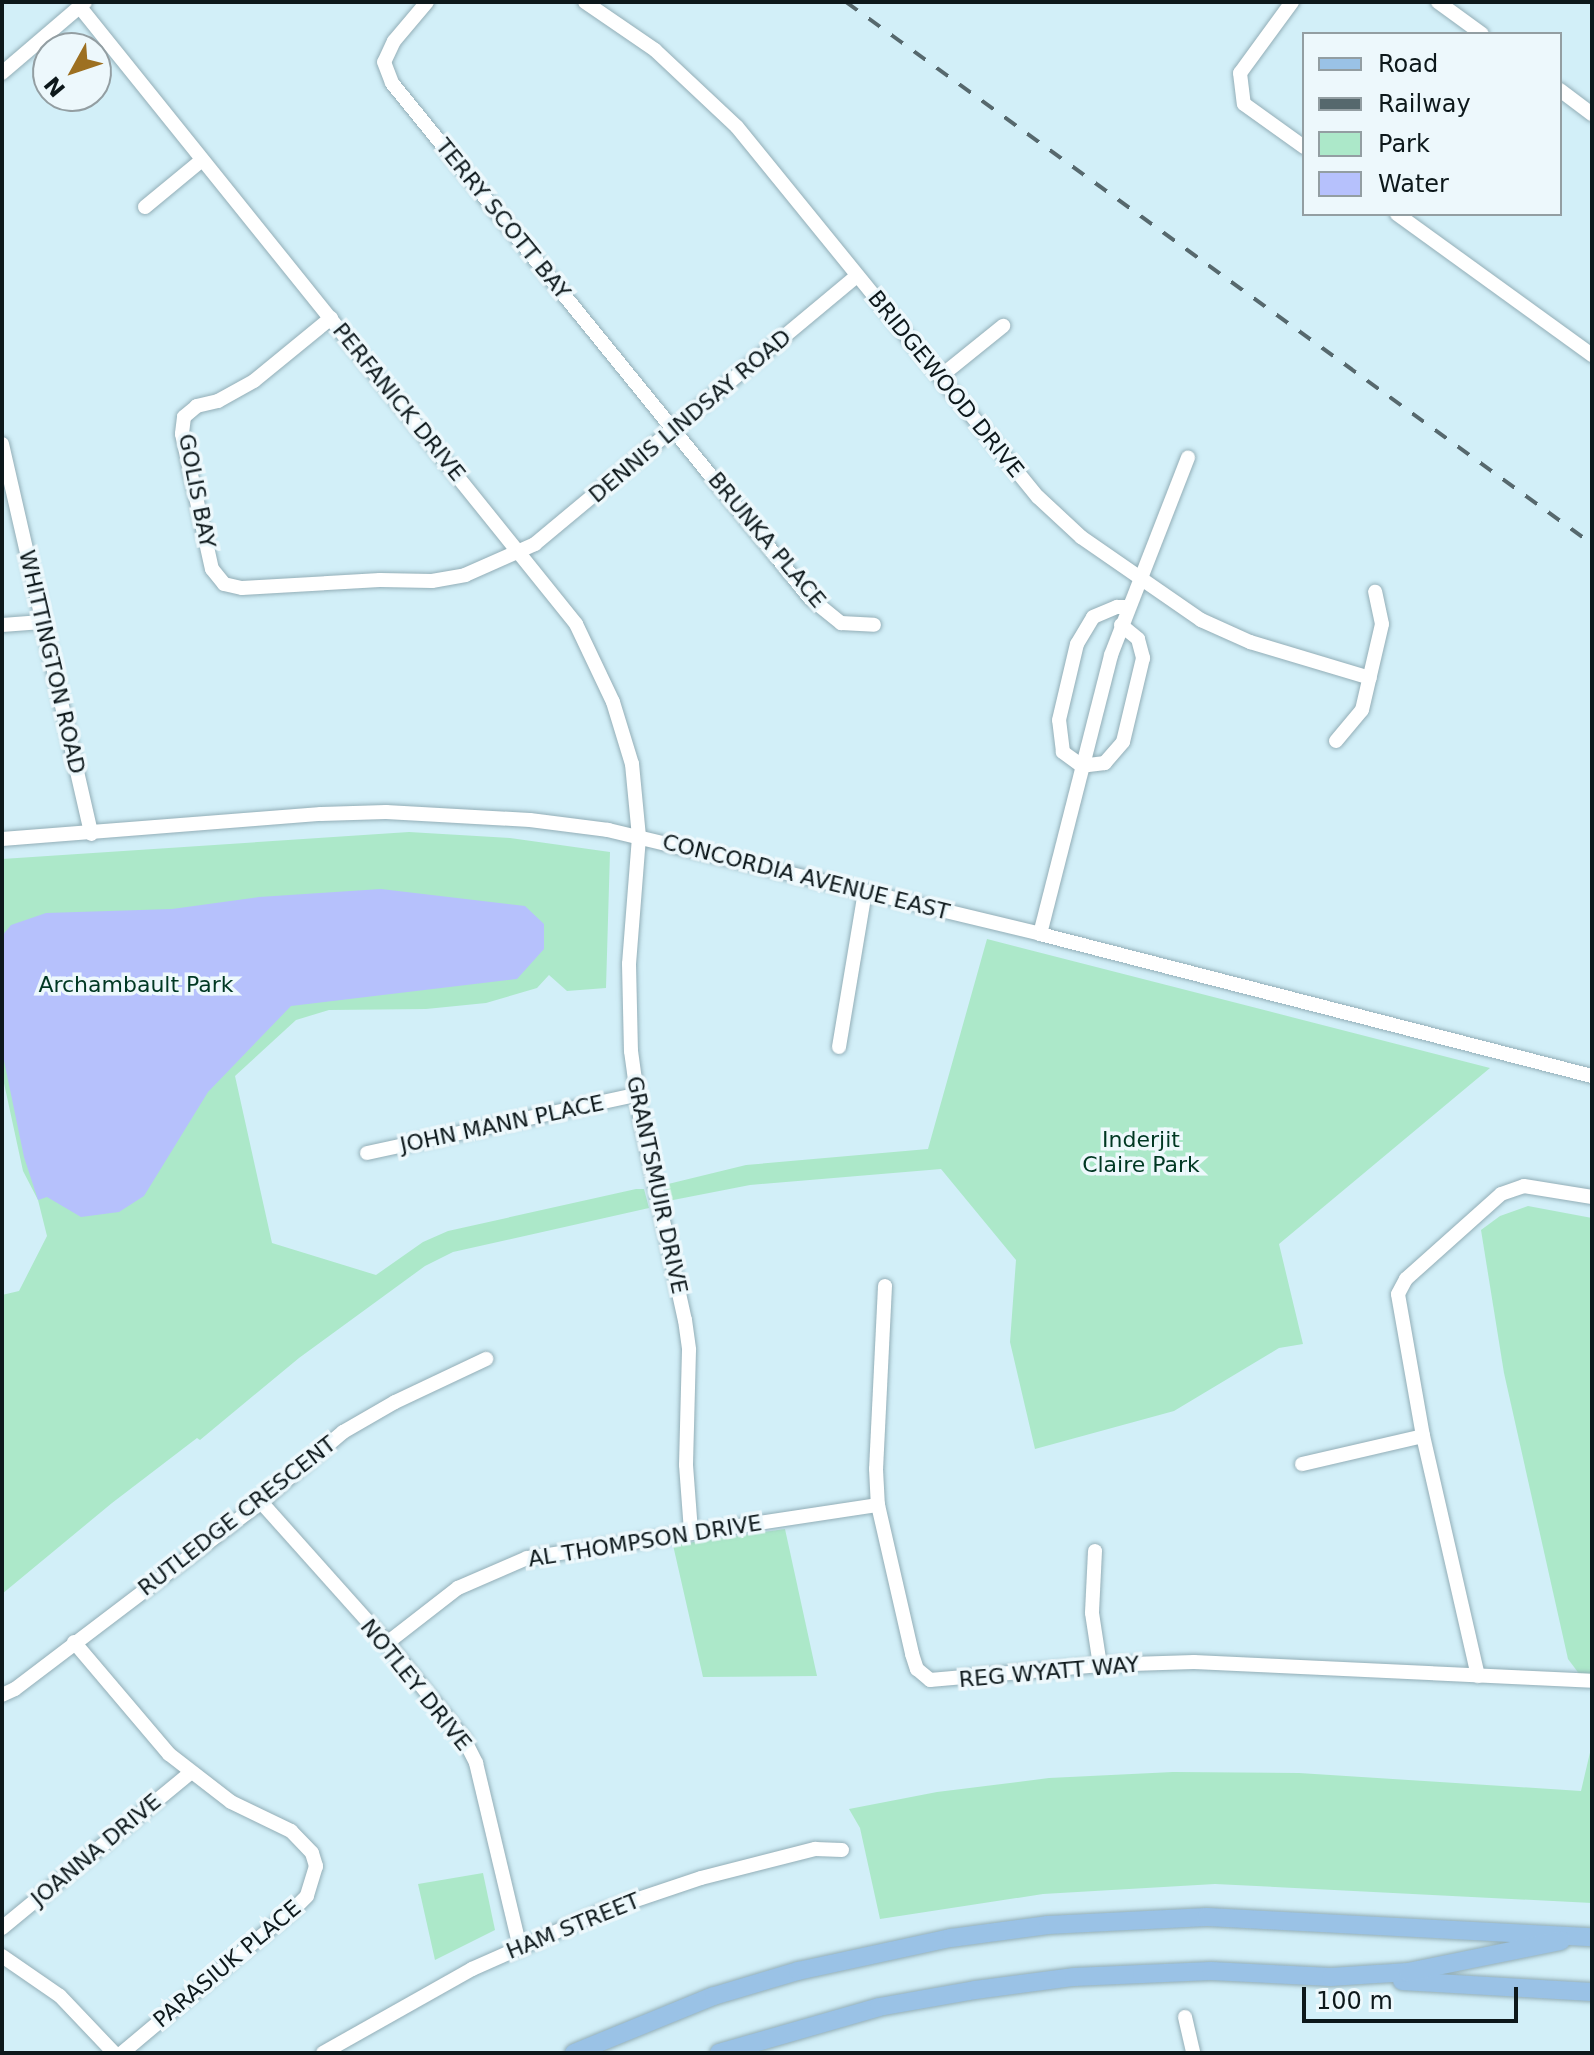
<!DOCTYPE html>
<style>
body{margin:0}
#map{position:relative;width:1594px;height:2055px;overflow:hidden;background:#d2eff8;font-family:"DejaVu Sans",sans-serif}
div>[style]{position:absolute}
.green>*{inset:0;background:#ace8c9}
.water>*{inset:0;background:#b6c1fc}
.roads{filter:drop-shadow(0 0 2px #93aeb7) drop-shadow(0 0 2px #93aeb7)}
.minor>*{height:14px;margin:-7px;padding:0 7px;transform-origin:7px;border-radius:7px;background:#fff}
.major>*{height:18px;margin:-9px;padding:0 9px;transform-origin:9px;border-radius:9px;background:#9ac2e6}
.rail>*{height:4px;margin-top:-2px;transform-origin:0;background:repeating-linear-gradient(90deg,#56686d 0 14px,transparent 0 28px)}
span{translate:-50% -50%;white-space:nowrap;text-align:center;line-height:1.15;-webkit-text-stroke:7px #edf8fc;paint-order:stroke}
.street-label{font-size:22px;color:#0d181b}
.park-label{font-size:22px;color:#003823}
.frame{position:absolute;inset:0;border:4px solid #0d181b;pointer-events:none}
.legend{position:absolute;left:1302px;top:32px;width:260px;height:184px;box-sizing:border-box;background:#edf8fc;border:2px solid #939ea2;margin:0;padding:10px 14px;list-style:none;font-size:24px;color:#0d181b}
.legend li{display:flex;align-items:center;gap:16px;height:40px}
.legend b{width:40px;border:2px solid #939ea2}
.north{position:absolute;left:32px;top:32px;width:80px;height:80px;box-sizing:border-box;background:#edf8fc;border:2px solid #939ea2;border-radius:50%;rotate:230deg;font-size:22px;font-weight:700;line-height:32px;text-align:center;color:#0d181b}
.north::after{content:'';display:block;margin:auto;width:28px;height:36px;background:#9d7021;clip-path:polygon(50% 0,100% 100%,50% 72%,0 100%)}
.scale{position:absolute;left:1302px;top:1987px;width:216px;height:36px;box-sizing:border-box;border:4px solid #0d181b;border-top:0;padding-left:10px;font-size:24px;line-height:28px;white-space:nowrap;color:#0d181b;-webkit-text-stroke:6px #edf8fc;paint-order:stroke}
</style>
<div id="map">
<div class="green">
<div style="clip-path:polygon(409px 832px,510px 838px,610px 852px,606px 988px,567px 991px,549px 975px,537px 988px,486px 1003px,426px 1009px,329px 1010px,296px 1020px,235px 1076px,272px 1243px,376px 1275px,423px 1242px,448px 1231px,636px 1189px,644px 1189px,649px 1208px,453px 1252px,425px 1266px,299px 1358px,200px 1440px,197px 1438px,112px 1503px,2px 1594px,2px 1295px,19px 1291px,47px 1236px,38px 1200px,23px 1171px,2px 1074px,2px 859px)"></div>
<div style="clip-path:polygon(987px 939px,1490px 1068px,1279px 1244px,1303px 1344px,1279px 1348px,1174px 1411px,1035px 1449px,1010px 1342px,1016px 1260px,941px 1169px,750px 1185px,668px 1201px,664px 1185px,746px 1165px,928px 1149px)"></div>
<div style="clip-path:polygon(1528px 1206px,1592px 1218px,1592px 1691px,1568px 1659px,1504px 1373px,1481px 1230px,1500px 1216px)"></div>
<div style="clip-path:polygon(785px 1529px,817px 1676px,703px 1677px,673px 1545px)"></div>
<div style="clip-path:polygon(1592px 1744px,1592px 1903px,1215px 1884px,1043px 1894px,880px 1919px,860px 1828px,849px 1809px,937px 1792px,1049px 1778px,1173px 1772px,1299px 1773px,1581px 1791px)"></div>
<div style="clip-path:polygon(483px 1873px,495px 1930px,435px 1960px,418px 1884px)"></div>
</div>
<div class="water">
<div style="clip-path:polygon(381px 889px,525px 906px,544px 924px,544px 949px,517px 979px,291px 1006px,208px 1092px,144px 1196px,119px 1212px,81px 1217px,47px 1197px,38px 1200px,24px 1157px,2px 1051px,2px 936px,11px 925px,46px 913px,172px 909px,259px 897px)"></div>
</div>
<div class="roads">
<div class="minor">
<div style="left:427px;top:2px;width:51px;rotate:130.2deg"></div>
<div style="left:394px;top:41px;width:23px;rotate:115deg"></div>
<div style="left:384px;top:62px;width:22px;rotate:69deg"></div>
<div style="left:392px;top:83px;width:663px;rotate:50.94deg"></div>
<div style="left:810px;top:598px;width:40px;rotate:39deg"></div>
<div style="left:841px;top:623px;width:33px;rotate:3deg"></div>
<div style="left:585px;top:2px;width:85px;rotate:34.4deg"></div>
<div style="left:655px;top:50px;width:112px;rotate:43.2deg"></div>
<div style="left:737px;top:127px;width:477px;rotate:50.9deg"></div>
<div style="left:1038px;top:497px;width:59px;rotate:42.9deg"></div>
<div style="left:1081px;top:537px;width:146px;rotate:34.7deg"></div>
<div style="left:1201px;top:620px;width:54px;rotate:24.2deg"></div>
<div style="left:1250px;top:642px;width:125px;rotate:16.7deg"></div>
<div style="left:1292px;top:2px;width:88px;rotate:126.2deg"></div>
<div style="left:1240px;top:73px;width:31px;rotate:83deg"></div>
<div style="left:1244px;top:104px;width:74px;rotate:35.6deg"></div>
<div style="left:1438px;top:2px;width:54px;rotate:36deg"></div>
<div style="left:79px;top:6px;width:793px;rotate:51.19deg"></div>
<div style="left:576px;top:624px;width:86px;rotate:64.6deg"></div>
<div style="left:613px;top:702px;width:65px;rotate:73deg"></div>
<div style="left:632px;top:764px;width:73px;rotate:84.5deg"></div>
<div style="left:639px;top:837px;width:127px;rotate:94.5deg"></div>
<div style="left:629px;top:964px;width:87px;rotate:88.7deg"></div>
<div style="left:631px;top:1051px;width:66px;rotate:82.1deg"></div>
<div style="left:640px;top:1116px;width:209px;rotate:77.6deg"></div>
<div style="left:685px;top:1320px;width:30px;rotate:82deg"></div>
<div style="left:689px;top:1350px;width:115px;rotate:91.5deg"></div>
<div style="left:686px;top:1465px;width:67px;rotate:85.7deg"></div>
<div style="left:2px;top:73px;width:109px;rotate:-40.5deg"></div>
<div style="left:1560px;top:90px;width:40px;rotate:37deg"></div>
<div style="left:145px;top:207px;width:74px;rotate:-39.5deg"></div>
<div style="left:1397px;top:214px;width:241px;rotate:35.9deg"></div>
<div style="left:331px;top:318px;width:99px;rotate:140.7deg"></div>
<div style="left:254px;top:381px;width:41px;rotate:150.9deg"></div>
<div style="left:218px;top:401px;width:22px;rotate:167deg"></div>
<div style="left:197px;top:406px;width:17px;rotate:140deg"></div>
<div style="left:184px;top:417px;width:17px;rotate:97deg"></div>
<div style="left:182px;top:434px;width:138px;rotate:77.5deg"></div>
<div style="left:212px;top:569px;width:19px;rotate:51deg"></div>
<div style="left:224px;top:584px;width:18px;rotate:13deg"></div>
<div style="left:242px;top:588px;width:138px;rotate:-3.3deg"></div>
<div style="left:380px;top:580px;width:52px;rotate:1.1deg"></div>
<div style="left:432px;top:581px;width:34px;rotate:-10deg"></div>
<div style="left:465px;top:575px;width:77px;rotate:-23.9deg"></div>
<div style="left:535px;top:544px;width:419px;rotate:-39.8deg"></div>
<div style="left:941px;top:376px;width:80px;rotate:-38.9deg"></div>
<div style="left:2px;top:444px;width:400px;rotate:77.1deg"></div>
<div style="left:2px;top:625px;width:40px;rotate:-4.3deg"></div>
<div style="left:1121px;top:625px;width:22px;rotate:39deg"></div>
<div style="left:1138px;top:639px;width:20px;rotate:75deg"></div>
<div style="left:1143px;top:658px;width:86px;rotate:103.4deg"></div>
<div style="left:1123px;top:742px;width:28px;rotate:131deg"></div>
<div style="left:1105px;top:763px;width:23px;rotate:173deg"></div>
<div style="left:1082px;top:766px;width:24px;rotate:-144deg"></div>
<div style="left:1063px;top:752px;width:32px;rotate:-97deg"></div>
<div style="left:1059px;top:720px;width:78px;rotate:-76.7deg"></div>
<div style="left:1077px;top:644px;width:31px;rotate:-59deg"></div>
<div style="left:1093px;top:617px;width:26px;rotate:-23deg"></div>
<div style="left:1117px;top:607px;width:11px"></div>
<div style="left:1336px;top:741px;width:40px;rotate:-50deg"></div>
<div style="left:1362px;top:710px;width:88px;rotate:-76.9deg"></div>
<div style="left:1382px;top:624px;width:33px;rotate:-102deg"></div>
<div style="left:2px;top:839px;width:320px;rotate:-4.5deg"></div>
<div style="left:321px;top:814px;width:65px;rotate:-1.8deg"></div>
<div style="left:386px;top:812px;width:144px;rotate:3.2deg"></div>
<div style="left:530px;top:820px;width:79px;rotate:7.3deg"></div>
<div style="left:608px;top:830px;width:444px;rotate:13.5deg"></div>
<div style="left:1040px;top:934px;width:570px;rotate:14.43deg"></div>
<div style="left:1040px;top:934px;width:288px;rotate:-75.7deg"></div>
<div style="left:1111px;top:655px;width:212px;rotate:-68.7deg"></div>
<div style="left:839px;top:1047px;width:158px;rotate:-80.5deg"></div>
<div style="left:367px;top:1153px;width:275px;rotate:-12.2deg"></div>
<div style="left:885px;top:1286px;width:183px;rotate:92.8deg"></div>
<div style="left:876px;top:1469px;width:36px;rotate:87deg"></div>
<div style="left:878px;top:1505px;width:153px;rotate:77.1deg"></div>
<div style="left:912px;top:1654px;width:16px;rotate:72deg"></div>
<div style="left:917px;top:1669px;width:17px;rotate:40deg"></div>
<div style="left:930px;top:1680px;width:171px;rotate:-5deg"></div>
<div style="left:1100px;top:1665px;width:94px;rotate:-1.8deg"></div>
<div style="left:1194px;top:1662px;width:398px;rotate:2.7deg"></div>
<div style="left:1302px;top:1464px;width:124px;rotate:-13deg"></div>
<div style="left:261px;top:1502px;width:189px;rotate:48.2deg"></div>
<div style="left:387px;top:1643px;width:123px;rotate:51.3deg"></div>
<div style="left:464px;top:1739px;width:27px;rotate:63deg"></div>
<div style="left:476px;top:1763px;width:190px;rotate:76.6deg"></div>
<div style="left:1095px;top:1551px;width:62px;rotate:92.8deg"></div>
<div style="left:1092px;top:1613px;width:53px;rotate:81.3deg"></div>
<div style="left:74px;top:1642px;width:147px;rotate:49.7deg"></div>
<div style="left:169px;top:1754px;width:78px;rotate:37.7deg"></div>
<div style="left:231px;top:1802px;width:67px;rotate:25.8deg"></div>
<div style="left:291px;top:1831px;width:30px;rotate:46deg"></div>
<div style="left:312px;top:1853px;width:14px;rotate:73deg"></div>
<div style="left:316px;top:1866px;width:31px;rotate:107deg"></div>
<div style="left:307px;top:1896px;width:16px;rotate:135deg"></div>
<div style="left:296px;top:1907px;width:227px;rotate:140deg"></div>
<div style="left:387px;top:1643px;width:90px;rotate:-37.8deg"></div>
<div style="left:458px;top:1588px;width:75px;rotate:-23.5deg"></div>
<div style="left:527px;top:1558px;width:355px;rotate:-8.6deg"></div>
<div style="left:1478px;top:1676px;width:246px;rotate:-102.9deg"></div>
<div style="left:1423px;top:1436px;width:144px;rotate:-100deg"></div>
<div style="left:1398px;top:1294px;width:17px;rotate:-62deg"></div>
<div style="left:1406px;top:1279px;width:127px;rotate:-41.8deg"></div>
<div style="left:1501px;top:1194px;width:24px;rotate:-19deg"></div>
<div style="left:1524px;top:1186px;width:69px;rotate:9.2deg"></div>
<div style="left:2px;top:1695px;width:14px;rotate:-25deg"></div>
<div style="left:15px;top:1689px;width:309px;rotate:-37.2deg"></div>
<div style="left:261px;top:1502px;width:108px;rotate:-40.5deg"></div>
<div style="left:343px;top:1432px;width:60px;rotate:-30deg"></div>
<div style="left:395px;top:1402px;width:101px;rotate:-25.3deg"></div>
<div style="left:2px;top:1928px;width:244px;rotate:-39.5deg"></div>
<div style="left:2px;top:1956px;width:70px;rotate:34.6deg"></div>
<div style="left:60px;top:1996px;width:79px;rotate:46.5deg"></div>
<div style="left:1185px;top:2017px;width:37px;rotate:77deg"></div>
<div style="left:323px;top:2053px;width:171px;rotate:-29.4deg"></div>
<div style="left:472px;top:1969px;width:143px;rotate:-23.9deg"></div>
<div style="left:603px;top:1911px;width:103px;rotate:-18.6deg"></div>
<div style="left:701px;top:1878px;width:118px;rotate:-14.3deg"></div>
<div style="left:815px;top:1849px;width:27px;rotate:2deg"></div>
</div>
<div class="major">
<div style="left:1402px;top:1981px;width:190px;rotate:3.3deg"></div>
<div style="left:574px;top:2053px;width:151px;rotate:-22.2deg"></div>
<div style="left:714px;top:1996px;width:88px;rotate:-16.6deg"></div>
<div style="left:798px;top:1971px;width:157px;rotate:-12.2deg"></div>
<div style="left:951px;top:1938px;width:98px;rotate:-7.6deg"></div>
<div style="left:1048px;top:1925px;width:159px;rotate:-2.9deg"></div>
<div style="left:1207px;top:1917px;width:386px;rotate:3deg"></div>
<div style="left:719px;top:2053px;width:166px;rotate:-16deg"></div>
<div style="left:879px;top:2007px;width:97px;rotate:-10deg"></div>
<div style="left:975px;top:1990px;width:100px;rotate:-7.5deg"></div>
<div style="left:1074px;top:1977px;width:68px;rotate:-2.5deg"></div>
<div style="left:1142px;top:1974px;width:69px;rotate:-2.5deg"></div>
<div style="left:1211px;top:1971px;width:120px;rotate:2.9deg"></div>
<div style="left:1331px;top:1977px;width:77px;rotate:-3.7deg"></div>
<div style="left:1408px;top:1972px;width:156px;rotate:-11.5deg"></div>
</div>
</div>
<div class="rail">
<div style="left:846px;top:2px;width:922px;rotate:36deg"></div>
</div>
<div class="street-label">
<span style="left:503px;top:219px;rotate:51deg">TERRY SCOTT BAY</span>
<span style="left:946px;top:384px;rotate:51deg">BRIDGEWOOD DRIVE</span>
<span style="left:399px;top:402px;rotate:51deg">PERFANICK DRIVE</span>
<span style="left:690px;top:416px;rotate:-40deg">DENNIS LINDSAY ROAD</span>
<span style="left:197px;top:491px;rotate:79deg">GOLIS BAY</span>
<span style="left:767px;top:540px;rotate:50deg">BRUNKA PLACE</span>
<span style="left:52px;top:662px;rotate:77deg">WHITTINGTON ROAD</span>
<span style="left:806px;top:877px;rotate:14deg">CONCORDIA AVENUE EAST</span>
<span style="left:502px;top:1124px;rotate:-12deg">JOHN MANN PLACE</span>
<span style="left:657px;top:1185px;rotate:78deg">GRANTSMUIR DRIVE</span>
<span style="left:237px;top:1516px;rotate:-38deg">RUTLEDGE CRESCENT</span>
<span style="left:645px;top:1541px;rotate:-9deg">AL THOMPSON DRIVE</span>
<span style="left:1049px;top:1672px;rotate:-5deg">REG WYATT WAY</span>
<span style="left:416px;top:1685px;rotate:51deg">NOTLEY DRIVE</span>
<span style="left:96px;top:1850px;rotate:-40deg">JOANNA DRIVE</span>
<span style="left:573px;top:1926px;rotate:-22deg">HAM STREET</span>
<span style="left:227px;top:1964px;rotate:-40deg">PARASIUK PLACE</span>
</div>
<div class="park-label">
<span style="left:136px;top:985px">Archambault Park</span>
<span style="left:1141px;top:1152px">Inderjit<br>Claire Park</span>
</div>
<div class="frame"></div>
<ul class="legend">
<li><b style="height:10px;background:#9ac2e6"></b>Road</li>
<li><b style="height:10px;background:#56686d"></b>Railway</li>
<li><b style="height:22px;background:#ace8c9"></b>Park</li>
<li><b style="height:22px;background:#b6c1fc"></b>Water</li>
</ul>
<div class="north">N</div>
<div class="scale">100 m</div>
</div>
